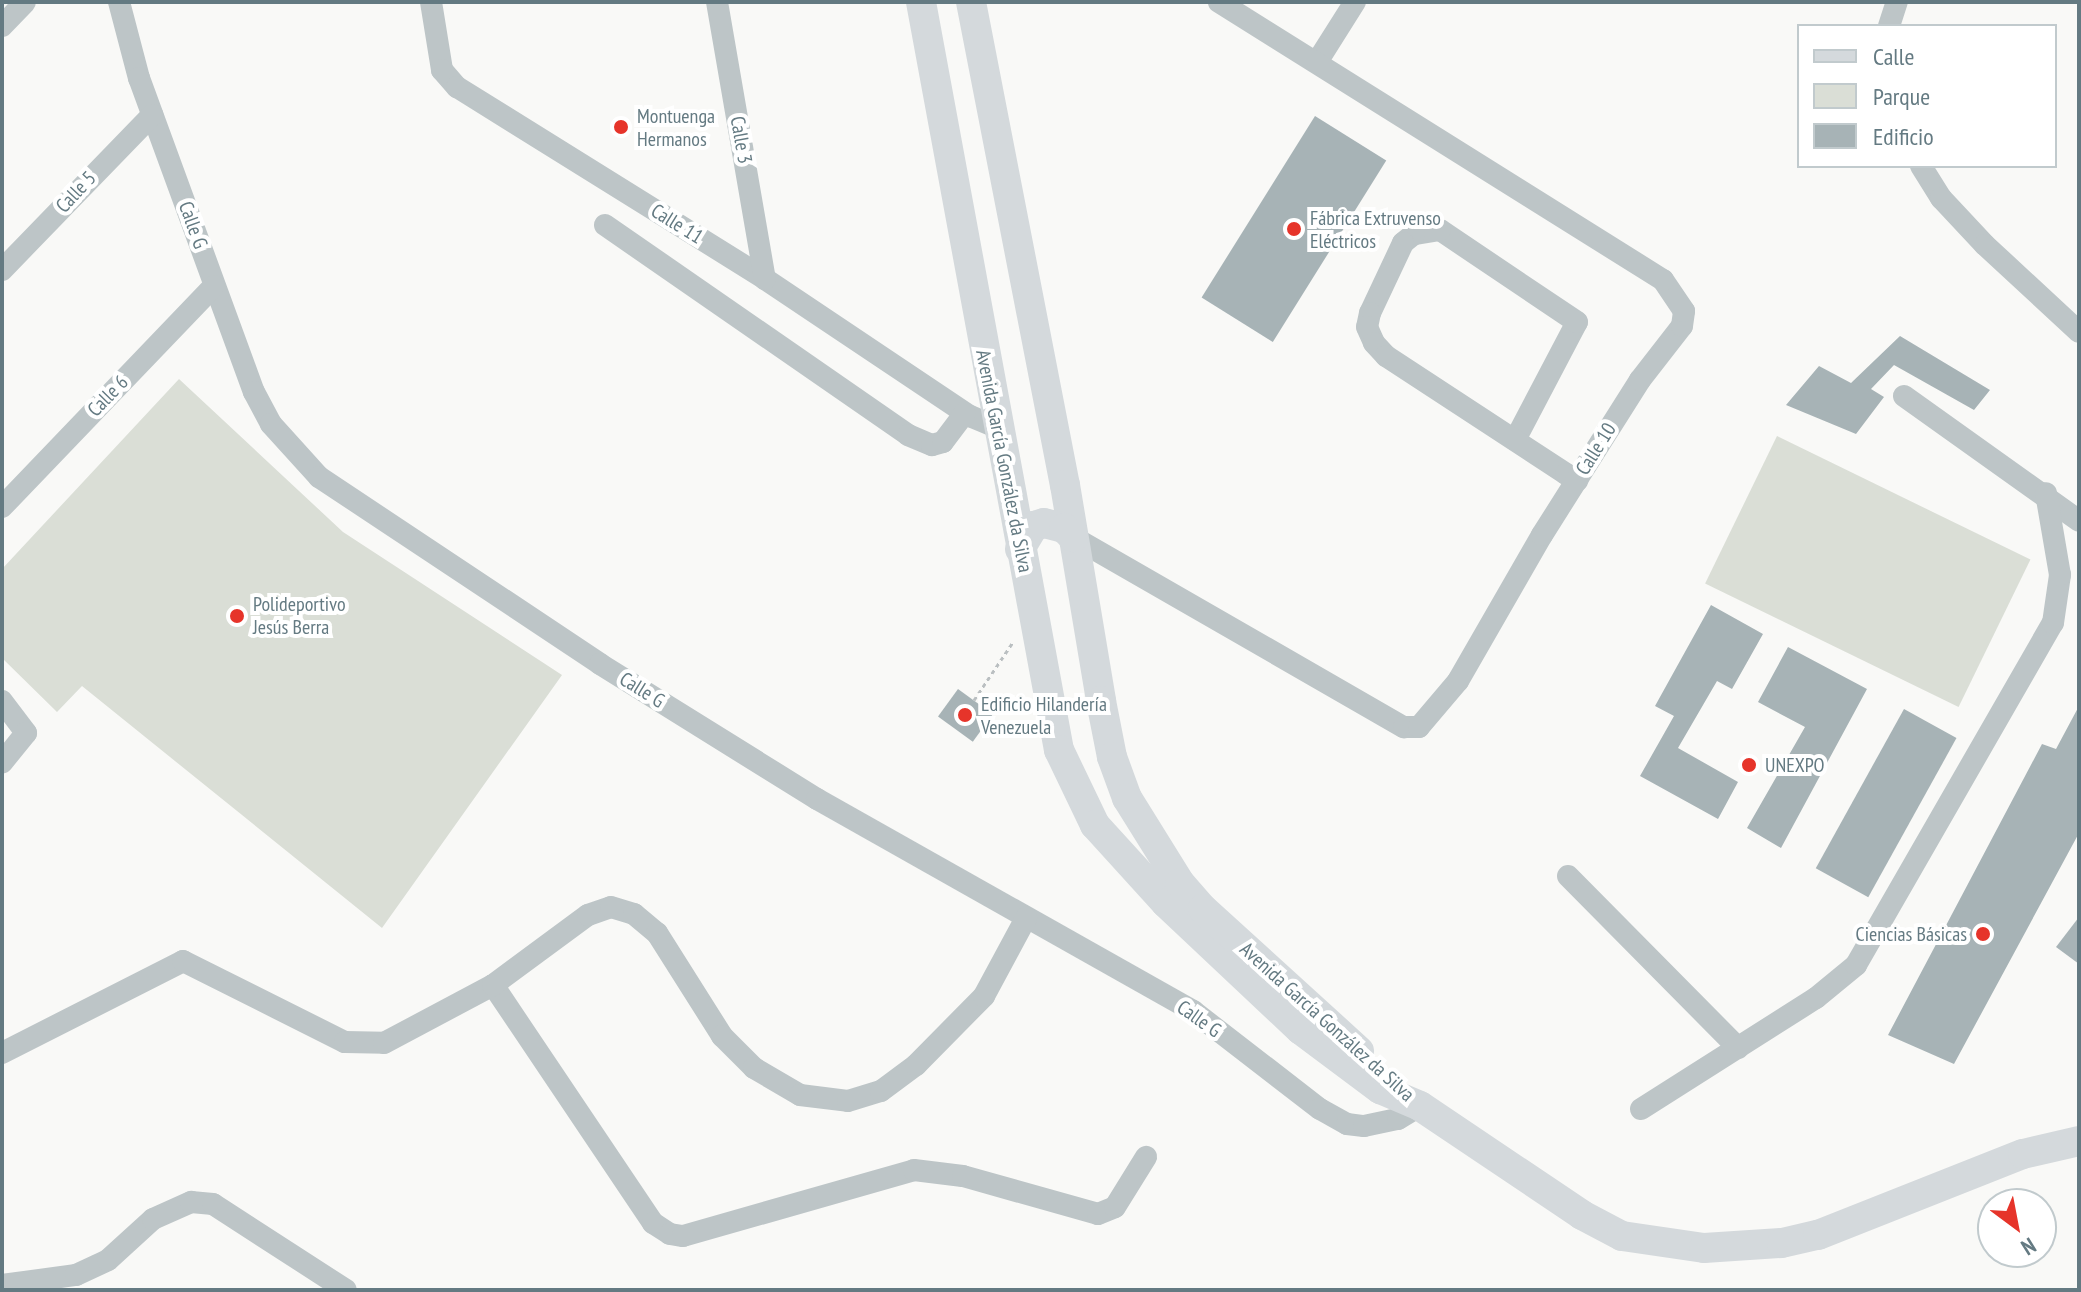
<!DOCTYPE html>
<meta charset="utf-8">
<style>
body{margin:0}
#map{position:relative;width:2081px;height:1292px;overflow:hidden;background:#f9f9f7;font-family:"PT Sans Narrow",sans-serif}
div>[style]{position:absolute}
.green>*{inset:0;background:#daded6;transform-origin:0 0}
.building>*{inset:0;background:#a7b3b6;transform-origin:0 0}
.path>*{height:3px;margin-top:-1.5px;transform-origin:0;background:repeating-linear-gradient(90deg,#babfc1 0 4px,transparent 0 8px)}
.minor>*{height:22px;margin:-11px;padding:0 11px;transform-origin:11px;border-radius:11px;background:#bdc5c7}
.major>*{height:30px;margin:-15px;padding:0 15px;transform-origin:15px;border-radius:15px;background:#d4d9dc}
.dots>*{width:22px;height:22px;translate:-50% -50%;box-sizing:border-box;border:4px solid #fff;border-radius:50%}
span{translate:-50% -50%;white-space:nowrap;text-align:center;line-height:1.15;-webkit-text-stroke:8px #fff;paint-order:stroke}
.poi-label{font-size:20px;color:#647a82}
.left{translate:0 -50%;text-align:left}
.right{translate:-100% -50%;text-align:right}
.street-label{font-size:20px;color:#647a82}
.frame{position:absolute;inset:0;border:4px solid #647a82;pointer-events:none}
.legend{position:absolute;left:1797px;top:24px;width:260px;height:144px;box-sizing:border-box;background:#fff;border:2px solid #c1cacd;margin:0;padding:10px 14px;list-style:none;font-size:24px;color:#647a82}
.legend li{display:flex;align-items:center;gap:16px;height:40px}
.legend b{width:40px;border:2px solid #c1cacd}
.north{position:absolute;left:1977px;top:1188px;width:80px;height:80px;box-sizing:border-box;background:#fff;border:2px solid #c1cacd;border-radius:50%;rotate:148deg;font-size:22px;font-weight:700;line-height:32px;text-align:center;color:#647a82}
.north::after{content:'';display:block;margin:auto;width:28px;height:36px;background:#e6342a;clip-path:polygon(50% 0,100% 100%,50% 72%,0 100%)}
</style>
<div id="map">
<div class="green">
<div style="clip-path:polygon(179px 379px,343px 532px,562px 675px,382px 928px,82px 686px,57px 712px,2px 658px,2px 569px)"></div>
<div style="left:1777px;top:436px;width:282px;height:164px;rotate:26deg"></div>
</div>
<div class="building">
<div style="left:1315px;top:116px;width:84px;height:214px;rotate:32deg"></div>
<div style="clip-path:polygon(1900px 336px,1990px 390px,1974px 410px,1894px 365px,1871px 389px,1884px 397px,1856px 434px,1786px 405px,1819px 366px,1851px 383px)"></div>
<div style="clip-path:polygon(1711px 605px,1763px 634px,1732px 689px,1717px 681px,1678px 748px,1738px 782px,1718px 819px,1640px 776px,1674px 716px,1655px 706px)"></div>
<div style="clip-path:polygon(1788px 647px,1867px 689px,1781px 848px,1747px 828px,1805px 727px,1758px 702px)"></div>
<div style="left:958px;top:689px;width:43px;height:34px;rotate:36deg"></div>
<div style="clip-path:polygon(2079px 706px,2079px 833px,1954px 1064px,1888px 1035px,2042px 744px,2056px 749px)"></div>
<div style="left:1904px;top:709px;width:60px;height:182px;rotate:29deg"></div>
<div style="clip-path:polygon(2079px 917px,2079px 964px,2056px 947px)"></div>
</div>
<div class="path">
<div style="left:974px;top:700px;width:70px;rotate:-56.1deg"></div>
</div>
<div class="minor">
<div style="left:119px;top:2px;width:79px;rotate:75.3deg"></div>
<div style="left:139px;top:78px;width:334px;rotate:69.9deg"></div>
<div style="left:254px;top:392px;width:36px;rotate:62deg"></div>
<div style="left:271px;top:424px;width:72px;rotate:47.8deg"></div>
<div style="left:319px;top:477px;width:338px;rotate:33.6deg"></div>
<div style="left:600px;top:664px;width:256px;rotate:31.9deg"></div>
<div style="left:817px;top:799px;width:432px;rotate:29.4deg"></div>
<div style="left:1193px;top:1011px;width:160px;rotate:37.7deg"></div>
<div style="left:1320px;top:1109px;width:31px;rotate:29deg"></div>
<div style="left:1347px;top:1124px;width:17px;rotate:7deg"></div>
<div style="left:1364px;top:1126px;width:35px;rotate:-12deg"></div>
<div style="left:1398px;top:1119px;width:26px;rotate:-31deg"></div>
<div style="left:431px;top:2px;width:69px;rotate:80.8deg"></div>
<div style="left:442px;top:70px;width:23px;rotate:49deg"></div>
<div style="left:457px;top:87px;width:363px;rotate:31.9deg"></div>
<div style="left:765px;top:279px;width:247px;rotate:33.8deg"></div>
<div style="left:970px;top:416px;width:30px;rotate:23deg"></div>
<div style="left:717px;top:2px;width:281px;rotate:80.2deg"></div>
<div style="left:2px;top:26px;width:33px;rotate:-46deg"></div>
<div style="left:1889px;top:26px;width:25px;rotate:-72deg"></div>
<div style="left:1317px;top:62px;width:71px;rotate:-57.7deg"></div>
<div style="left:1921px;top:166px;width:38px;rotate:58deg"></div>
<div style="left:1941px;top:198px;width:64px;rotate:46.9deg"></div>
<div style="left:1985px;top:245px;width:128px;rotate:42.8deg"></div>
<div style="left:605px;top:225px;width:369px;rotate:34.7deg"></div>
<div style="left:908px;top:435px;width:26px;rotate:23deg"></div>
<div style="left:932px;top:445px;width:11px;rotate:-15deg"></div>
<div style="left:943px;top:442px;width:36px;rotate:-53deg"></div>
<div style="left:2px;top:270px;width:216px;rotate:-45.9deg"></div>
<div style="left:1904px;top:396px;width:215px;rotate:35.5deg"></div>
<div style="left:1515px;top:440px;width:133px;rotate:-62.3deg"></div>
<div style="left:1577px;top:322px;width:165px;rotate:-146.1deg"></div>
<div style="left:1440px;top:230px;width:26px;rotate:171deg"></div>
<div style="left:1414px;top:234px;width:14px;rotate:141deg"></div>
<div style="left:1403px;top:243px;width:77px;rotate:115.2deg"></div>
<div style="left:1370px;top:313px;width:14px;rotate:102deg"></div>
<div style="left:1367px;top:327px;width:17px;rotate:66deg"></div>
<div style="left:1374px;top:343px;width:18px;rotate:47deg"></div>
<div style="left:1386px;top:356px;width:215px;rotate:33.2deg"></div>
<div style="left:1566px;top:474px;width:13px;rotate:29deg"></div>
<div style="left:2px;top:507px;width:306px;rotate:-46.2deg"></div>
<div style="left:1073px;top:537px;width:382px;rotate:29.9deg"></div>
<div style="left:1404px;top:727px;width:15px"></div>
<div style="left:1419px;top:727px;width:60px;rotate:-49.7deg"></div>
<div style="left:1458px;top:681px;width:168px;rotate:-60.1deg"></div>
<div style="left:1542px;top:535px;width:183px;rotate:-57.7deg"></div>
<div style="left:1640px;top:380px;width:68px;rotate:-52.1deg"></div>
<div style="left:1682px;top:326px;width:15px;rotate:-82deg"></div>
<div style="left:1684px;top:311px;width:37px;rotate:-124deg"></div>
<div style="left:1663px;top:280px;width:524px;rotate:-147.95deg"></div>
<div style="left:2px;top:701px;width:40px;rotate:53deg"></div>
<div style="left:26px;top:733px;width:38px;rotate:129deg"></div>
<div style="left:1568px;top:876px;width:242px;rotate:45.3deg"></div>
<div style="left:493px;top:985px;width:287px;rotate:56.1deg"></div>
<div style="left:653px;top:1223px;width:20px;rotate:33deg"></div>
<div style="left:670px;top:1234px;width:13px;rotate:9deg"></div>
<div style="left:683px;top:1236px;width:240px;rotate:-15.9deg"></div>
<div style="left:914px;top:1170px;width:49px;rotate:7deg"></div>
<div style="left:963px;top:1176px;width:140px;rotate:15.7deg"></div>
<div style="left:1098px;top:1214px;width:18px;rotate:-22deg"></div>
<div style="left:1115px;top:1207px;width:59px;rotate:-58.2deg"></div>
<div style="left:2px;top:1053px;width:203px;rotate:-26.9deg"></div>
<div style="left:183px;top:961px;width:181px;rotate:26.6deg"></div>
<div style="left:345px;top:1042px;width:39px;rotate:1deg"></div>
<div style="left:384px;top:1043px;width:123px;rotate:-28deg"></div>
<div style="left:493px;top:985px;width:118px;rotate:-36.4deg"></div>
<div style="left:588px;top:915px;width:24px;rotate:-19deg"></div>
<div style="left:611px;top:907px;width:24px;rotate:17deg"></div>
<div style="left:634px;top:914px;width:30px;rotate:40deg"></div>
<div style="left:657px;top:933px;width:122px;rotate:57.7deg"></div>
<div style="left:722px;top:1036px;width:45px;rotate:45deg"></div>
<div style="left:754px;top:1068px;width:53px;rotate:30.4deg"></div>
<div style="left:800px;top:1095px;width:48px;rotate:7.1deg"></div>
<div style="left:848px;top:1101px;width:34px;rotate:-17deg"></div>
<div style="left:881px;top:1091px;width:44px;rotate:-36.6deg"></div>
<div style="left:916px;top:1065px;width:97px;rotate:-45.4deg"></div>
<div style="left:984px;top:996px;width:89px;rotate:-61.7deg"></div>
<div style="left:1641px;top:1109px;width:207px;rotate:-32.4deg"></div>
<div style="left:1816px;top:998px;width:52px;rotate:-39.5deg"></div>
<div style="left:1856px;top:965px;width:395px;rotate:-60.1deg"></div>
<div style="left:2053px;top:623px;width:49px;rotate:-81.7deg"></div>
<div style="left:2060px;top:575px;width:83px;rotate:-99.7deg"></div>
<div style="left:2px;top:1285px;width:75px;rotate:-7.7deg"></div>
<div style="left:76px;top:1275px;width:35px;rotate:-25deg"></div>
<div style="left:108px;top:1260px;width:61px;rotate:-42.3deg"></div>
<div style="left:153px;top:1219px;width:42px;rotate:-24.1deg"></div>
<div style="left:191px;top:1202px;width:22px;rotate:5deg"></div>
<div style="left:213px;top:1204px;width:158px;rotate:32.9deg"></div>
</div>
<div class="major">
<div style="left:921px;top:2px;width:761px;rotate:79.55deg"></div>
<div style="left:1059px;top:750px;width:83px;rotate:64.4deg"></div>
<div style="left:1095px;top:825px;width:105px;rotate:47.7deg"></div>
<div style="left:1166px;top:903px;width:185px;rotate:43.3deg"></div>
<div style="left:1301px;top:1030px;width:99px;rotate:36.8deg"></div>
<div style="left:1380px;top:1089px;width:43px;rotate:23deg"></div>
<div style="left:1420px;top:1106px;width:195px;rotate:33.9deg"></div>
<div style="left:1582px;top:1215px;width:45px;rotate:27.7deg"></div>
<div style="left:1622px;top:1236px;width:83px;rotate:8.3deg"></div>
<div style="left:1704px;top:1248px;width:78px;rotate:-3.7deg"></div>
<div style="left:1782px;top:1243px;width:37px;rotate:-13deg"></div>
<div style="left:1818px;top:1235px;width:220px;rotate:-21.6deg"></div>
<div style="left:2023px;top:1154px;width:57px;rotate:-13.1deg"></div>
<div style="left:971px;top:2px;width:492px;rotate:79deg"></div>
<div style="left:1065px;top:485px;width:219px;rotate:80.5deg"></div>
<div style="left:1101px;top:701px;width:57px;rotate:78.9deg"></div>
<div style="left:1112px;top:757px;width:44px;rotate:69.9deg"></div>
<div style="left:1127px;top:798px;width:100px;rotate:58.1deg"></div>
<div style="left:1180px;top:883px;width:35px;rotate:49deg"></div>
<div style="left:1203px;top:909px;width:211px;rotate:42.3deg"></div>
<div style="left:1020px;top:549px;width:27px;rotate:-59deg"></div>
<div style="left:1034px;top:526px;width:10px;rotate:-17deg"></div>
<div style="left:1044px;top:523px;width:21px;rotate:14deg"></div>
<div style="left:1064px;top:528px;width:13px;rotate:45deg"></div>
</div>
<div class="dots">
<div style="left:621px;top:127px;background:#e6342a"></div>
<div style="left:1294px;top:229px;background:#e6342a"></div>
<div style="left:237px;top:616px;background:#e6342a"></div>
<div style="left:965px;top:715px;background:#e6342a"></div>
<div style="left:1749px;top:765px;background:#e6342a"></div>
<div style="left:1983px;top:934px;background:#e6342a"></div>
</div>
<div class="poi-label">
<span class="left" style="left:637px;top:128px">Montuenga<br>Hermanos</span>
<span class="left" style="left:1310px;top:230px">Fábrica Extruvenso<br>Eléctricos</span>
<span class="left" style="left:253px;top:616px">Polideportivo<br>Jesús Berra</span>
<span class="left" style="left:981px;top:716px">Edificio Hilandería<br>Venezuela</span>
<span class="left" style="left:1765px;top:765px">UNEXPO</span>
<span class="right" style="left:1967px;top:934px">Ciencias Básicas</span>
</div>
<div class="street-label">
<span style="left:741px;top:140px;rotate:80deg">Calle 3</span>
<span style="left:76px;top:192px;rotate:-47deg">Calle 5</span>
<span style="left:677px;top:224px;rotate:32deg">Calle 11</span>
<span style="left:193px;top:225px;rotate:70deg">Calle G</span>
<span style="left:108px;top:396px;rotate:-46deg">Calle 6</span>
<span style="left:1596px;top:449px;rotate:-58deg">Calle 10</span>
<span style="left:1004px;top:461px;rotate:79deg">Avenida García González da Silva</span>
<span style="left:642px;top:690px;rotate:32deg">Calle G</span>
<span style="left:1199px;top:1019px;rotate:35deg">Calle G</span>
<span style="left:1327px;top:1022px;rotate:42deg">Avenida García González da Silva</span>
</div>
<div class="frame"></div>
<ul class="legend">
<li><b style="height:10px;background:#d4d9dc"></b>Calle</li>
<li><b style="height:22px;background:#daded6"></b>Parque</li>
<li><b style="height:22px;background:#a7b3b6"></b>Edificio</li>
</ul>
<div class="north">N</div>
</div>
